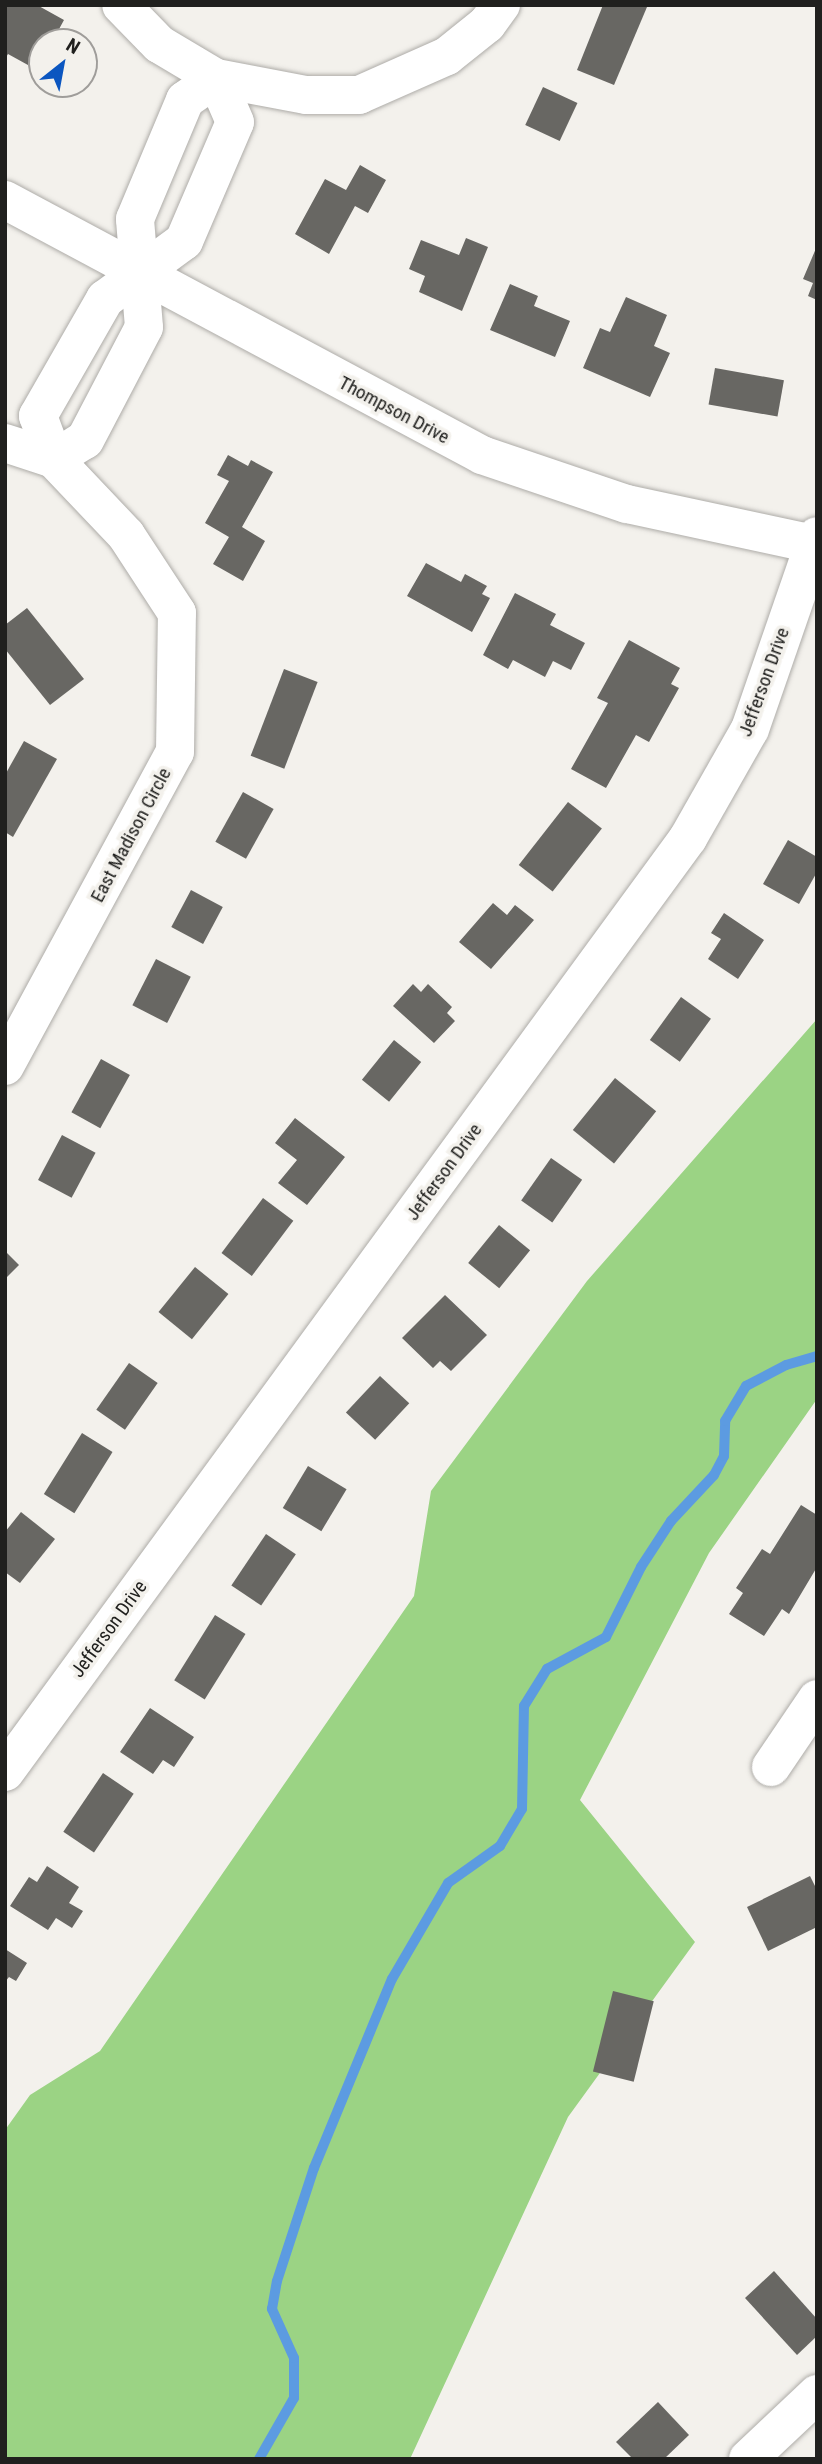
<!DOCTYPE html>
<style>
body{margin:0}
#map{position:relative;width:822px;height:2464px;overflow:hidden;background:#f3f1ec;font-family:"Roboto Condensed",sans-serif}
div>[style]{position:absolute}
.green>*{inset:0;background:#9bd384}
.stream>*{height:10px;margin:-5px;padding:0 5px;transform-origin:5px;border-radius:5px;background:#5c9be1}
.building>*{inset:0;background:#686763;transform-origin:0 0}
.roads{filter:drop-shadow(0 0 2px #aeaca8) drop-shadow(0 0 2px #aeaca8)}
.minor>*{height:38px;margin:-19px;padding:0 19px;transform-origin:19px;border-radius:19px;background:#fff}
span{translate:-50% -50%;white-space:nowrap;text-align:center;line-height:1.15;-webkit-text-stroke:7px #f3f1ec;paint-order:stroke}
.street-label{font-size:19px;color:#20201e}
.frame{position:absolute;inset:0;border:7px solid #20201e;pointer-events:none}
.north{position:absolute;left:28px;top:28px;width:70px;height:70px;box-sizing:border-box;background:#f3f1ec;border:2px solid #9f9d9a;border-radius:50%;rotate:31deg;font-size:19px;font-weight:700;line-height:28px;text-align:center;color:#20201e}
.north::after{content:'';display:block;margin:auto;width:24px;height:32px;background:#0b56c0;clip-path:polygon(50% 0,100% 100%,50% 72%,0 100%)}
</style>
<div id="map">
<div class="green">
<div style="clip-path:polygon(817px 1019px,817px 1399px,709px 1553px,580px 1800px,695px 1942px,568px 2117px,410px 2459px,5px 2459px,5px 2130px,30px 2095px,100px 2051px,414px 1596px,431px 1491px,587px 1281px)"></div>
</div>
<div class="stream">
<div style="left:259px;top:2459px;width:70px;rotate:-60.2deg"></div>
<div style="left:294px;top:2398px;width:40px;rotate:-90deg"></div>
<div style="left:294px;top:2358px;width:54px;rotate:-114.2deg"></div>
<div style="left:272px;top:2309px;width:28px;rotate:-80deg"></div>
<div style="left:277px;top:2281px;width:119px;rotate:-71.9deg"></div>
<div style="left:314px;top:2168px;width:204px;rotate:-67.6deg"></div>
<div style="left:392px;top:1979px;width:111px;rotate:-59.7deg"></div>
<div style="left:448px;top:1883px;width:64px;rotate:-35.4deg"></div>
<div style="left:500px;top:1846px;width:43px;rotate:-59.3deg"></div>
<div style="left:522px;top:1809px;width:103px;rotate:-88.9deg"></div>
<div style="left:524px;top:1706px;width:44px;rotate:-58.1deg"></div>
<div style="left:547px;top:1669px;width:67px;rotate:-28.5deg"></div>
<div style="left:606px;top:1637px;width:78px;rotate:-63.4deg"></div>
<div style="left:641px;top:1567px;width:55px;rotate:-56.9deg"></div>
<div style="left:671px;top:1521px;width:63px;rotate:-46.9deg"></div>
<div style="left:714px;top:1475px;width:21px;rotate:-62deg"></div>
<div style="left:724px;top:1456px;width:35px;rotate:-88deg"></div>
<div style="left:725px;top:1421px;width:41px;rotate:-59deg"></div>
<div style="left:746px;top:1386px;width:45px;rotate:-27.7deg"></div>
<div style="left:786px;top:1365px;width:32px;rotate:-16deg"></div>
</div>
<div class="building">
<div style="clip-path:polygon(5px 5px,37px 5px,64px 20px,52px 42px,42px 42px,37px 70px,8px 54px,5px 59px)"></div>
<div style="clip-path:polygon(603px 5px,647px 7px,614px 85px,577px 70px)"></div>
<div style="left:543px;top:87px;width:38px;height:42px;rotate:25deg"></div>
<div style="clip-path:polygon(360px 165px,386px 180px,368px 213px,355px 206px,329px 254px,295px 234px,325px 179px,346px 190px)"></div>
<div style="clip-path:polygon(466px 238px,488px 247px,462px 311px,419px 292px,425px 276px,409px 269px,421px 240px,459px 255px)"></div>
<div style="clip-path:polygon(817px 246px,817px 300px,808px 296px,813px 283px,803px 279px)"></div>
<div style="clip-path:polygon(510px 284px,538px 296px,534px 306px,570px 321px,555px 357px,490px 330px)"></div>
<div style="clip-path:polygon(626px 297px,667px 315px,654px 346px,670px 353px,650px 397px,583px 368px,600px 328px,610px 332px)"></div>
<div style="left:715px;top:368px;width:70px;height:37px;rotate:10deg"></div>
<div style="clip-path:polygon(228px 455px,248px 466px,251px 460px,273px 472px,242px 527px,265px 541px,243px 581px,213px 564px,229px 537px,205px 523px,229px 481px,217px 475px)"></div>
<div style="clip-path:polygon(426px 563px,461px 582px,465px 574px,487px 586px,482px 594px,490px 598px,472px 632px,407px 596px)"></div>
<div style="clip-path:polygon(515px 593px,556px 614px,550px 625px,585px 643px,571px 670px,553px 661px,545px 677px,513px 660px,508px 669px,483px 655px)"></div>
<div style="clip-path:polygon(27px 608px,84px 679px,50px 705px,5px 649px,5px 625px)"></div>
<div style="clip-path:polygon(629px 640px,680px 668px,671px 684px,679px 688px,649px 742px,636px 735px,606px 788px,571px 769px,608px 703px,597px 698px)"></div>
<div style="left:284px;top:669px;width:36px;height:93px;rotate:21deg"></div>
<div style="clip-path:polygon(24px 741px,57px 759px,13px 837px,5px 832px,5px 775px)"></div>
<div style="left:243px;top:792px;width:35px;height:57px;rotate:29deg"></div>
<div style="left:568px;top:802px;width:43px;height:80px;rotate:38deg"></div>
<div style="clip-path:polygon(788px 840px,817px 857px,817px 872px,799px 904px,763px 884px)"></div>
<div style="left:191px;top:890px;width:36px;height:42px;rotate:28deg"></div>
<div style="clip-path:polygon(493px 903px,507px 915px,515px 905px,534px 920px,491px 969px,459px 942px)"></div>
<div style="clip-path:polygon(724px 913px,764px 940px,738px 979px,708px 959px,721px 939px,711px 933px)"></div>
<div style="left:156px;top:959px;width:39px;height:52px;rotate:27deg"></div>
<div style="clip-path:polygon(413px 984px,421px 992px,428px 984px,452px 1007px,447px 1013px,455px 1021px,434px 1043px,393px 1006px)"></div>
<div style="left:681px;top:997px;width:37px;height:53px;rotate:36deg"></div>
<div style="left:394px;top:1040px;width:35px;height:51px;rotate:39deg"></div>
<div style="left:101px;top:1059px;width:33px;height:61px;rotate:29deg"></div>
<div style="left:615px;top:1078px;width:53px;height:67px;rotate:39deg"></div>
<div style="clip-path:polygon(295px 1118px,345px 1157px,307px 1205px,278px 1183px,297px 1160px,275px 1143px)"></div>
<div style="left:62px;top:1135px;width:38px;height:51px;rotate:28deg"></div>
<div style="left:551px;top:1158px;width:38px;height:52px;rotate:35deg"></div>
<div style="left:263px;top:1198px;width:38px;height:69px;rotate:37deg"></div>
<div style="left:499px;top:1225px;width:40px;height:49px;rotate:39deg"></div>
<div style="clip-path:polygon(5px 1251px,19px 1265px,5px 1279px)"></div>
<div style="left:195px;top:1267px;width:43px;height:58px;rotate:39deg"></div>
<div style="clip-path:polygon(445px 1295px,487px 1335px,451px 1371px,440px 1361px,433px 1368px,402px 1338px)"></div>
<div style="left:129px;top:1363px;width:35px;height:57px;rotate:35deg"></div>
<div style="left:380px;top:1376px;width:40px;height:50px;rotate:43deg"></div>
<div style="left:82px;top:1433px;width:36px;height:72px;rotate:32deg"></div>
<div style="left:308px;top:1466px;width:45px;height:49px;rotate:31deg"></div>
<div style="clip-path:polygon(801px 1505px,817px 1515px,817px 1567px,789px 1614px,782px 1609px,764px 1636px,729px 1614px,743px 1593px,736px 1588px,762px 1549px,770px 1554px)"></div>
<div style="clip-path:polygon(21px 1512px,55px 1539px,20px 1583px,5px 1572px,5px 1532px)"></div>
<div style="left:266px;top:1534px;width:36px;height:62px;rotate:34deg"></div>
<div style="left:215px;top:1615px;width:36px;height:77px;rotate:32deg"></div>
<div style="clip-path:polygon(150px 1708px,194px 1737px,174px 1767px,163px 1760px,153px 1774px,120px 1752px)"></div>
<div style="left:103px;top:1773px;width:37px;height:71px;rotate:34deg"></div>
<div style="clip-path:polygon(47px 1866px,79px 1887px,69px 1903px,83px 1911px,72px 1928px,56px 1918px,48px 1930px,10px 1906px,29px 1877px,37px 1882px)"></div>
<div style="clip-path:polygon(810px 1876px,817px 1890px,817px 1927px,768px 1951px,747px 1907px)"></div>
<div style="clip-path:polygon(5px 1949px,27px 1963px,16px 1981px,9px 1977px,5px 1982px)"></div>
<div style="left:613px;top:1991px;width:42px;height:83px;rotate:14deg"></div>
<div style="clip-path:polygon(774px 2271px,817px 2319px,817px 2336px,797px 2355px,745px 2298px)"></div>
<div style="clip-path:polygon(658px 2402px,689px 2435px,664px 2459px,633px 2459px,616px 2442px)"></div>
</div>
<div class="roads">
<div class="minor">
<div style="left:216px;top:78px;width:92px;rotate:10.7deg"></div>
<div style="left:306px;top:95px;width:53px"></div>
<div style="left:359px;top:95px;width:96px;rotate:-23.9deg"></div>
<div style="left:447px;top:56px;width:51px;rotate:-38.7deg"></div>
<div style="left:487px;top:24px;width:24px;rotate:-54deg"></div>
<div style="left:5px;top:200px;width:541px;rotate:28.13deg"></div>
<div style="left:482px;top:455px;width:153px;rotate:18.7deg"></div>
<div style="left:627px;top:504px;width:190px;rotate:12.1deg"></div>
<div style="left:5px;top:443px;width:52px;rotate:18.1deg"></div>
<div style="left:54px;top:459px;width:36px;rotate:-32deg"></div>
<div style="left:85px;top:440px;width:127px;rotate:-62.4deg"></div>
<div style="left:144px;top:327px;width:108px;rotate:-94.8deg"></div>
<div style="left:135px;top:219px;width:129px;rotate:-67.2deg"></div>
<div style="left:185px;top:100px;width:38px;rotate:-35deg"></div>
<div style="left:5px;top:1066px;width:357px;rotate:-61.6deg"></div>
<div style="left:175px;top:752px;width:139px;rotate:-89.2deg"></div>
<div style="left:177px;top:613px;width:93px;rotate:-123.2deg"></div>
<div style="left:126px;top:535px;width:105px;rotate:-133.5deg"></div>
<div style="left:54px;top:459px;width:46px;rotate:-110.4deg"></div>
<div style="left:38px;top:416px;width:135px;rotate:-60.2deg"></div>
<div style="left:105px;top:299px;width:98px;rotate:-36.3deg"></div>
<div style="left:184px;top:241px;width:129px;rotate:-66.8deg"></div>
<div style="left:235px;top:122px;width:48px;rotate:-113.4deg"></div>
<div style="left:216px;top:78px;width:66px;rotate:-149.2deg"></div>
<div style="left:159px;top:44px;width:54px;rotate:-134.3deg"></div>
<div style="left:771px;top:1767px;width:82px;rotate:-55.9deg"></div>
<div style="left:5px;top:1772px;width:1157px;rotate:-53.82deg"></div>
<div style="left:688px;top:838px;width:125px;rotate:-60.4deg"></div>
<div style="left:750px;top:729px;width:204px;rotate:-70.9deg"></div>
<div style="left:748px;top:2459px;width:95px;rotate:-43.3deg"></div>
</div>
</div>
<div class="street-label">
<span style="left:394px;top:410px;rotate:28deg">Thompson Drive</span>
<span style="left:764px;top:682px;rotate:-70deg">Jefferson Drive</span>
<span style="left:131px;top:835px;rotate:-62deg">East Madison Circle</span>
<span style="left:444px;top:1172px;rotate:-54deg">Jefferson Drive</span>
<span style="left:109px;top:1629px;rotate:-54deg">Jefferson Drive</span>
</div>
<div class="frame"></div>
<div class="north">N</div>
</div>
